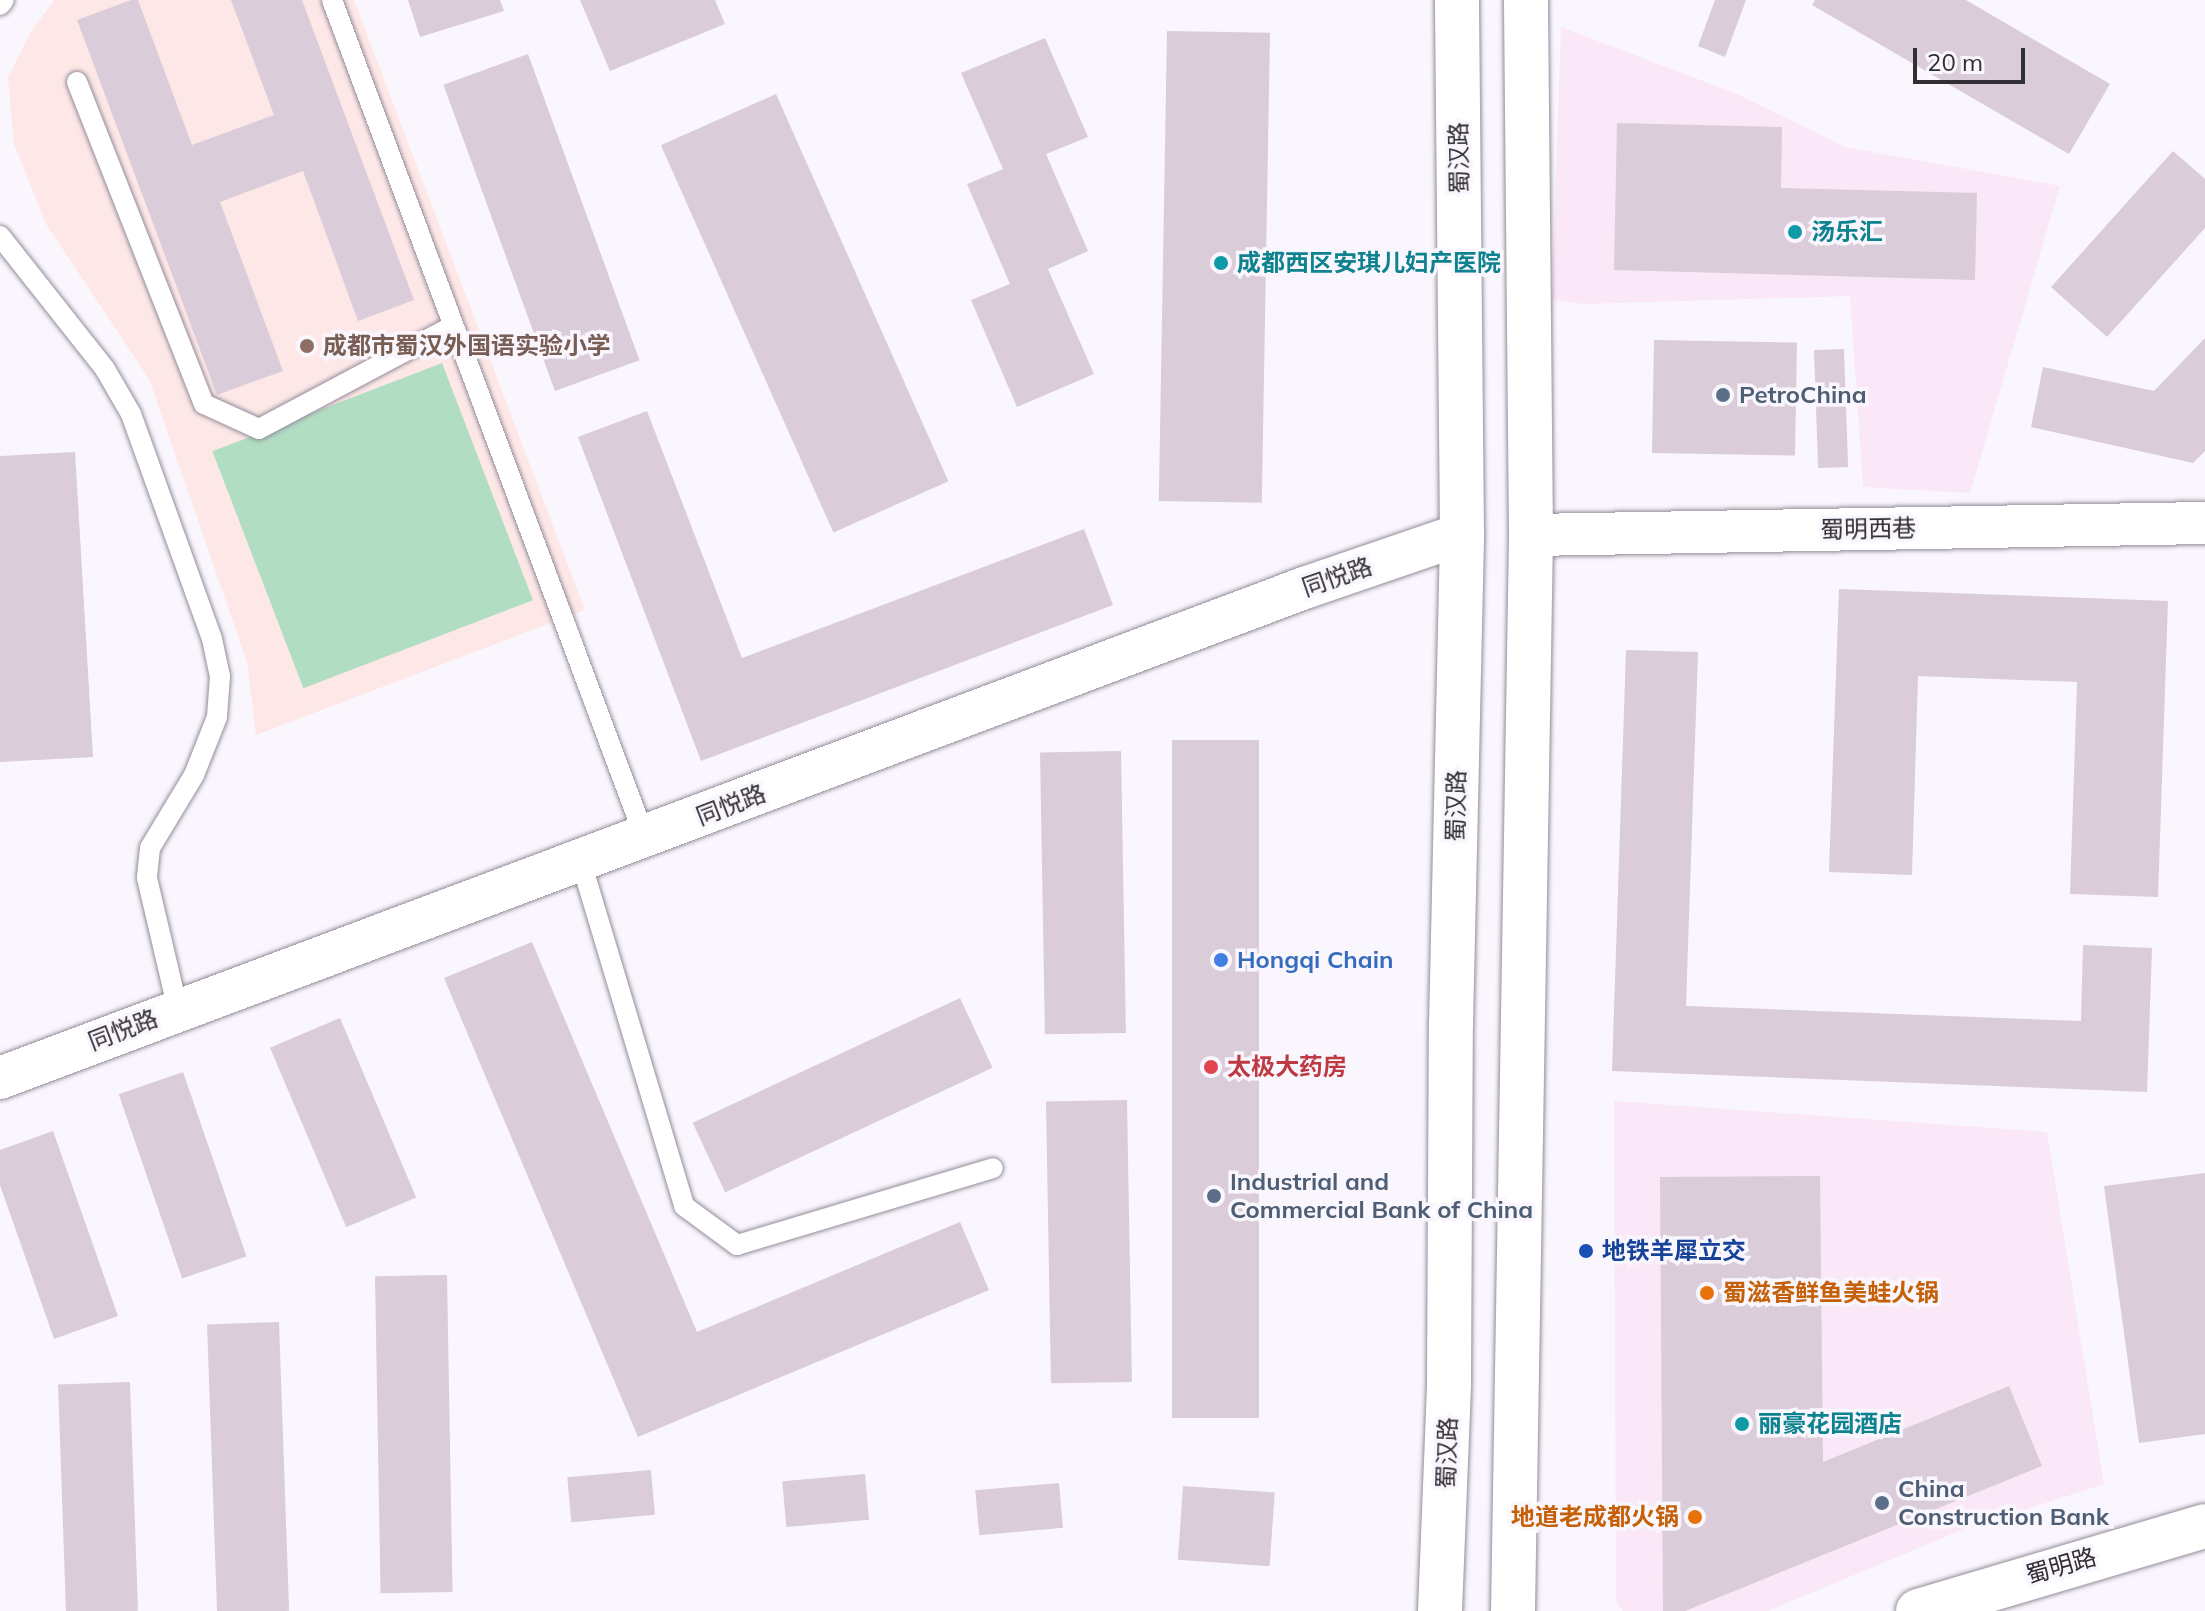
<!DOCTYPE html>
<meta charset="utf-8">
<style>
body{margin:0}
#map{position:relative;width:2205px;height:1611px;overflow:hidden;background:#faf6fd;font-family:Mulish,"Noto Sans SC",sans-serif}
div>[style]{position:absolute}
.commercial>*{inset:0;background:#fae7f8}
.education>*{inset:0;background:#fee8e7}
.green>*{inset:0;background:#b1dec3;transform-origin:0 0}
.building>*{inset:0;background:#daccd9;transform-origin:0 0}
.roads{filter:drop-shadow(0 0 2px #948c9b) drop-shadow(0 0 2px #948c9b)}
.lane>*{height:20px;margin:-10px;padding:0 10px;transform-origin:10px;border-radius:10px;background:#fff}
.street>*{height:42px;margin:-21px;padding:0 21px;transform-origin:21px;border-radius:21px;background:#fff}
.secondary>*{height:44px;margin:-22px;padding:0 22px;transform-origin:22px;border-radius:22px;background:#fff}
.highway>*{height:44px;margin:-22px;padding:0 22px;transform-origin:22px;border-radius:22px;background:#fff}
.dots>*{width:22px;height:22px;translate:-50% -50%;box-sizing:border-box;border:4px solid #faf6fd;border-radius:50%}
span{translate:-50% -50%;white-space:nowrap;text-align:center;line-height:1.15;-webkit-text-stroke:7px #faf6fd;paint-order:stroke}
.street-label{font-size:24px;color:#312e34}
.culture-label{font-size:24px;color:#0d838f;font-weight:700}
.left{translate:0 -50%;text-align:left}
.education-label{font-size:24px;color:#785e54;font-weight:700}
.service-label{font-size:24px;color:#4e5e75;font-weight:700}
.shop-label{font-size:24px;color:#366cbe;font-weight:700}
.health-label{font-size:24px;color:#be3a42;font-weight:700}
.transit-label{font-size:24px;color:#164399;font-weight:700}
.food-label{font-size:24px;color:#c56008;font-weight:700}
.right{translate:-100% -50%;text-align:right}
.scale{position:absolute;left:1913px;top:48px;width:112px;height:36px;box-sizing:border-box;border:4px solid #312e34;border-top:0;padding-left:10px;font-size:24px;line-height:28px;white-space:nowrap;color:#312e34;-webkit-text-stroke:6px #faf6fd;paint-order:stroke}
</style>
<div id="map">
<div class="commercial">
<div style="clip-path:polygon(1561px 27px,1737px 94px,1845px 147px,2060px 186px,1970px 493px,1863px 487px,1850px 296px,1584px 304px,1552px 300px)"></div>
<div style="clip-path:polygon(1614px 1101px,2047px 1132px,2104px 1484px,1957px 1532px,1768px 1611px,1623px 1611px,1616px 1601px)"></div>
</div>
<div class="education">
<div style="clip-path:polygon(54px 0,354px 0,585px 610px,256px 735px,247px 662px,149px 379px,46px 224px,14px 144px,8px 78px,30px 33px)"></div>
</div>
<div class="green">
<div style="left:442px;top:363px;width:254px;height:246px;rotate:69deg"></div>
</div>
<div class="building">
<div style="clip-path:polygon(131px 0,138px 0,192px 145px,274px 115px,231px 0,302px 0,414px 300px,358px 321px,303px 171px,220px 202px,283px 371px,217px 395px,77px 20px)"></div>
<div style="clip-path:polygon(408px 0,500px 0,504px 11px,420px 37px)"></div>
<div style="clip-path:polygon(580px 0,715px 0,725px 24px,610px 71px)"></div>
<div style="clip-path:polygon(1715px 0,1746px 0,1725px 57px,1698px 46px)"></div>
<div style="clip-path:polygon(1815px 0,1966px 0,2110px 84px,2069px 154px,1812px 5px)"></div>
<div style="left:1167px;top:31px;width:103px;height:470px;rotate:1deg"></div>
<div style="clip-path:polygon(1045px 38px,1088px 137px,1046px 154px,1088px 251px,1048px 269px,1094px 374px,1017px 407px,971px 300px,1010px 284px,967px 184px,1003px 169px,961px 73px)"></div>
<div style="left:528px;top:54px;width:326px;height:90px;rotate:70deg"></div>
<div style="left:776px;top:94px;width:424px;height:126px;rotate:66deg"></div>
<div style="clip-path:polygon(1617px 123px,1782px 127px,1781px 188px,1977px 193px,1975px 280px,1614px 270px)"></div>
<div style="clip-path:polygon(2173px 151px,2205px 179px,2205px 228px,2107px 337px,2051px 287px)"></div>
<div style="clip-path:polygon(2205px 338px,2205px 451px,2193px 463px,2031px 427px,2043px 367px,2154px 391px)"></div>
<div style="left:1654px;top:340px;width:143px;height:113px;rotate:1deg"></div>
<div style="left:1844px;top:349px;width:118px;height:30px;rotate:88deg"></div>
<div style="clip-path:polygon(647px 411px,742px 658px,1084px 529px,1113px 605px,701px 761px,578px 437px)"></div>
<div style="clip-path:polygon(75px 452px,93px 757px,0 762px,0 456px)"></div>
<div style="clip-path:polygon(1839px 589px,2168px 601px,2158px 897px,2070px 894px,2077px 682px,1918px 676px,1912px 875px,1829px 872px)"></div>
<div style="clip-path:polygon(1626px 650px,1698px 652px,1686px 1006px,2081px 1021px,2083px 945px,2152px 948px,2147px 1092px,1612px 1071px)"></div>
<div style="left:1172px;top:740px;width:87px;height:678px"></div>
<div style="left:1121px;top:751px;width:282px;height:81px;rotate:89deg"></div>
<div style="clip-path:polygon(532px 942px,697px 1332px,960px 1222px,989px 1290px,638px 1437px,444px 978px)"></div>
<div style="left:960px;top:998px;width:77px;height:295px;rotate:65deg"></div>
<div style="left:340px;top:1018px;width:195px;height:76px;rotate:67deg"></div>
<div style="left:183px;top:1072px;width:195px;height:68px;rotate:71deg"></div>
<div style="left:1127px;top:1100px;width:282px;height:81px;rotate:89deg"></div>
<div style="clip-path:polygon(53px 1131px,118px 1316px,54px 1339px,0 1185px,0 1150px)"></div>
<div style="clip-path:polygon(2205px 1173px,2205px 1434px,2139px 1443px,2104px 1186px)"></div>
<div style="clip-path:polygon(1820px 1176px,1823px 1462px,2009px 1386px,2042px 1466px,1685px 1611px,1663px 1611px,1660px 1177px)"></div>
<div style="left:447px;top:1275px;width:317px;height:72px;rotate:89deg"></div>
<div style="left:279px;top:1322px;width:289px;height:72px;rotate:88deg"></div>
<div style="left:130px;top:1382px;width:229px;height:72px;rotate:88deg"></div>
<div style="left:651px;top:1470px;width:45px;height:84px;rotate:85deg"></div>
<div style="left:865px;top:1474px;width:46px;height:83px;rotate:85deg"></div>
<div style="left:1059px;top:1483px;width:45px;height:84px;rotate:85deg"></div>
<div style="left:1183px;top:1486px;width:92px;height:74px;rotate:4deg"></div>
</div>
<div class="roads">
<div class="lane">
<div style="left:332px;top:0;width:895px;rotate:69.52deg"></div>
<div style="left:0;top:5px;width:6px;rotate:-51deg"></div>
<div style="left:77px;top:82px;width:346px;rotate:68.5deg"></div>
<div style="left:204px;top:404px;width:60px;rotate:24.4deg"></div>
<div style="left:259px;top:429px;width:220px;rotate:-28deg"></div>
<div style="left:0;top:236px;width:169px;rotate:51.7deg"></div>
<div style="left:105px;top:369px;width:52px;rotate:60deg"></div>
<div style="left:131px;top:414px;width:239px;rotate:70.2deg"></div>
<div style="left:212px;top:639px;width:38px;rotate:78deg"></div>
<div style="left:220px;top:676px;width:41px;rotate:94.2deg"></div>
<div style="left:217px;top:717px;width:62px;rotate:111.6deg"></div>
<div style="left:194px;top:775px;width:85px;rotate:121.1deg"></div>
<div style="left:150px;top:848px;width:30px;rotate:96deg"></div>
<div style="left:147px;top:878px;width:136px;rotate:76.8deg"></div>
<div style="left:581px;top:862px;width:359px;rotate:73.3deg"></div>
<div style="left:684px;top:1206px;width:66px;rotate:36.3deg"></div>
<div style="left:737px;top:1245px;width:267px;rotate:-16.7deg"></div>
</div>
<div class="street">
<div style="left:1531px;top:535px;width:674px;rotate:-1.02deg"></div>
<div style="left:0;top:1078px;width:1396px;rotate:-20.59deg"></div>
<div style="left:1307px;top:587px;width:164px;rotate:-18.9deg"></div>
</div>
<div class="secondary">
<div style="left:1918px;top:1611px;width:299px;rotate:-16.5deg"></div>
</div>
<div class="highway">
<div style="left:1440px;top:1611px;width:228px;rotate:-87.7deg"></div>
<div style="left:1449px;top:1383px;width:359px;rotate:-89.7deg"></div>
<div style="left:1451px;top:1024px;width:490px;rotate:-88.7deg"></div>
<div style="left:1462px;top:534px;width:534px;rotate:-90.54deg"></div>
<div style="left:1513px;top:1611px;width:1076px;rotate:-89.04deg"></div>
<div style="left:1531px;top:535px;width:535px;rotate:-90.54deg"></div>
</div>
</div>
<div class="dots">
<div style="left:1795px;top:232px;background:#0f9aa8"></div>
<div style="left:1221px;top:263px;background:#0f9aa8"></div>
<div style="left:307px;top:346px;background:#8d6e63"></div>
<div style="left:1723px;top:395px;background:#5c6f8a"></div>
<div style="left:1221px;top:960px;background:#3f7fe0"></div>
<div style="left:1211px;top:1067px;background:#e0444e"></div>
<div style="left:1214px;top:1196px;background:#5c6f8a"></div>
<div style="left:1586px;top:1251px;background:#1a4fb4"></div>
<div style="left:1707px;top:1293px;background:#e8710a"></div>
<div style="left:1742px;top:1424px;background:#0f9aa8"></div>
<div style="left:1882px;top:1503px;background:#5c6f8a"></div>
<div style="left:1695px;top:1517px;background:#e8710a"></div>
</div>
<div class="street-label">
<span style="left:1459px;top:158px;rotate:-91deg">蜀汉路</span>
<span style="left:1868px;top:529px;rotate:-1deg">蜀明西巷</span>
<span style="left:1337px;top:577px;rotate:-19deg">同悦路</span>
<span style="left:731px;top:805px;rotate:-21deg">同悦路</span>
<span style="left:1456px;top:806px;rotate:-89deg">蜀汉路</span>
<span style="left:123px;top:1030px;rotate:-21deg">同悦路</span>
<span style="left:1447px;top:1453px;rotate:-88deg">蜀汉路</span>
<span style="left:2061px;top:1566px;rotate:-16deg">蜀明路</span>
</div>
<div class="culture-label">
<span class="left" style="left:1811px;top:232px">汤乐汇</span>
<span class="left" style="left:1237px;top:263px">成都西区安琪儿妇产医院</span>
<span class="left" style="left:1758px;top:1424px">丽豪花园酒店</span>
</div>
<div class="education-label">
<span class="left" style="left:323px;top:346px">成都市蜀汉外国语实验小学</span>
</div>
<div class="service-label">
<span class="left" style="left:1739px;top:395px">PetroChina</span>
<span class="left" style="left:1230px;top:1196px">Industrial and<br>Commercial Bank of China</span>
<span class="left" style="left:1898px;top:1503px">China<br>Construction Bank</span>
</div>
<div class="shop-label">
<span class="left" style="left:1237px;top:960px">Hongqi Chain</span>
</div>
<div class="health-label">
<span class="left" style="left:1227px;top:1067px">太极大药房</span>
</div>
<div class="transit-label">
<span class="left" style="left:1602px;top:1251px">地铁羊犀立交</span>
</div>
<div class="food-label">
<span class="left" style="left:1723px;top:1293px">蜀滋香鲜鱼美蛙火锅</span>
<span class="right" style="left:1679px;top:1517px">地道老成都火锅</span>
</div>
<div class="scale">20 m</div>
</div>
